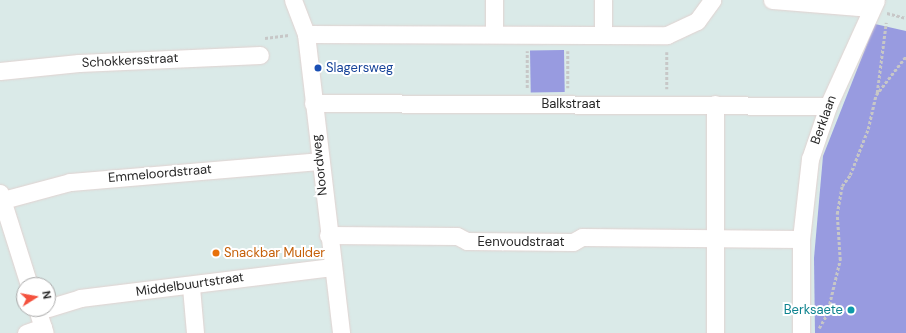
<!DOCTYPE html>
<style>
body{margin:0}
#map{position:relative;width:906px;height:333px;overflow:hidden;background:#daeae8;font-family:"DM Sans",sans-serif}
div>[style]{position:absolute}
.green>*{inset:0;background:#989be0;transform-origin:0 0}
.path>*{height:2.5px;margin-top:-1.25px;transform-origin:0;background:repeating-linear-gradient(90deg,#c7c7c7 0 3px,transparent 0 5px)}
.roads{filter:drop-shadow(0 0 1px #e1d2d0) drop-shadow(0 0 1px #e1d2d0)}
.minor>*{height:17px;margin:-8.5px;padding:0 8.5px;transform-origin:8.5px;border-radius:8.5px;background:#fff}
.dots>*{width:11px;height:11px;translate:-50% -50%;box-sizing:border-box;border:2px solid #fff;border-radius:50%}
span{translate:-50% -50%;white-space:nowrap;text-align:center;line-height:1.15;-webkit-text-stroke:4px #fff;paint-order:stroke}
.street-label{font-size:13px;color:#282828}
.transit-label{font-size:13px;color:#164399}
.left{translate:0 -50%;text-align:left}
.food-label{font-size:13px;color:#c56008}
.culture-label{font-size:13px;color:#0d838f}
.right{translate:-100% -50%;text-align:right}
.north{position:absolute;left:16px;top:277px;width:40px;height:40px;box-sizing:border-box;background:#fff;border:1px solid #a9a9a9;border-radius:50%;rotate:79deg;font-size:11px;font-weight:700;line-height:16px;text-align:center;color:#282828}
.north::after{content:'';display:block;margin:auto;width:14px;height:18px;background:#f4523e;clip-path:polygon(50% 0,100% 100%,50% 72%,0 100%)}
</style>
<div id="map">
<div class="green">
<div style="clip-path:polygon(875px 24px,906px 31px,906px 333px,815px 333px,814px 258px,823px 156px)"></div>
<div style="left:564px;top:50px;width:42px;height:34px;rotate:89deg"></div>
</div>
<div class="path">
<div style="left:887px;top:13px;width:20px;rotate:15deg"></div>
<div style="left:265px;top:38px;width:24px;rotate:-7deg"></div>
<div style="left:568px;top:51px;width:37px;rotate:90deg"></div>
<div style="left:667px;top:52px;width:37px;rotate:90deg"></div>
<div style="left:527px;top:88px;width:37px;rotate:-90deg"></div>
<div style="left:877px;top:93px;width:71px;rotate:-82.7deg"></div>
<div style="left:819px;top:328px;width:16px;rotate:-60deg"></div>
<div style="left:827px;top:314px;width:56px;rotate:-76.5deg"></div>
<div style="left:840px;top:260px;width:46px;rotate:-93.7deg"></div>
<div style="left:837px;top:214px;width:28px;rotate:-80deg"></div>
<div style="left:842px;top:186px;width:14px;rotate:-54deg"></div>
<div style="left:850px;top:175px;width:49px;rotate:-68.6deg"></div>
<div style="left:868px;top:129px;width:35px;rotate:-77deg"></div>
<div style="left:876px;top:95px;width:49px;rotate:-52.4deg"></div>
</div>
<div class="roads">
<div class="minor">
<div style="left:293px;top:0;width:36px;rotate:69deg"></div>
<div style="left:306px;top:34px;width:301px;rotate:83.3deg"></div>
<div style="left:494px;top:0;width:34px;rotate:90deg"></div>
<div style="left:772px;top:0;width:97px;rotate:4.7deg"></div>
<div style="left:306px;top:34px;width:361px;rotate:0.2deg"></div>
<div style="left:667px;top:35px;width:33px;rotate:-25deg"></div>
<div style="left:697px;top:21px;width:26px;rotate:-54deg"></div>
<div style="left:603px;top:35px;width:35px;rotate:-90deg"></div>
<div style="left:0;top:71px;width:79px;rotate:-5.8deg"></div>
<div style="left:79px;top:63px;width:181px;rotate:-2.5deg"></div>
<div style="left:313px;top:103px;width:515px;rotate:0.33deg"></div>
<div style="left:715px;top:104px;width:229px;rotate:90deg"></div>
<div style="left:0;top:193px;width:96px;rotate:72.5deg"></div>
<div style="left:3px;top:200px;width:69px;rotate:-15deg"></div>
<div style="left:70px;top:182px;width:250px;rotate:-4.8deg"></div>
<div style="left:328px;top:235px;width:129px;rotate:0.4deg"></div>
<div style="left:457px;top:236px;width:11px;rotate:27deg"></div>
<div style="left:467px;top:241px;width:106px;rotate:0.5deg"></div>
<div style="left:573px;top:242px;width:10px;rotate:-29deg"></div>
<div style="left:582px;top:237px;width:219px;rotate:0.5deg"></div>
<div style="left:191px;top:287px;width:46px;rotate:85deg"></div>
<div style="left:48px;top:308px;width:34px;rotate:-17deg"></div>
<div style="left:80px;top:298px;width:254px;rotate:-7deg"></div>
<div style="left:37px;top:309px;width:25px;rotate:72deg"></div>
<div style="left:26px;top:333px;width:18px;rotate:-19deg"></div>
<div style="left:801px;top:333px;width:94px;rotate:-90deg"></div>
<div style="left:801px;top:239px;width:81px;rotate:-83.6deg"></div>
<div style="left:810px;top:159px;width:56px;rotate:-71.2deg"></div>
<div style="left:828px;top:106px;width:116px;rotate:-65.6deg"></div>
</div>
</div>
<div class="dots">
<div style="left:318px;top:68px;background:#1a4fb4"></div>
<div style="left:216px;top:253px;background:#e8710a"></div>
<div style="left:851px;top:310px;background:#0f9aa8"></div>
</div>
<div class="street-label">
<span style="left:130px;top:61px;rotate:-3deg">Schokkersstraat</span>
<span style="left:571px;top:104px">Balkstraat</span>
<span style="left:824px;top:120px;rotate:-70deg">Berklaan</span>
<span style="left:320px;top:165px;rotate:-96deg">Noordweg</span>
<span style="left:160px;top:174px;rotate:-5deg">Emmeloordstraat</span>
<span style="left:521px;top:242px">Eenvoudstraat</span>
<span style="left:190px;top:285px;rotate:-8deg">Middelbuurtstraat</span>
</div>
<div class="transit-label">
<span class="left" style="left:326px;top:68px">Slagersweg</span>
</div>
<div class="food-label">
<span class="left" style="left:224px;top:253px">Snackbar Mulder</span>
</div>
<div class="culture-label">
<span class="right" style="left:843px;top:310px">Berksaete</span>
</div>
<div class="north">N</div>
</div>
